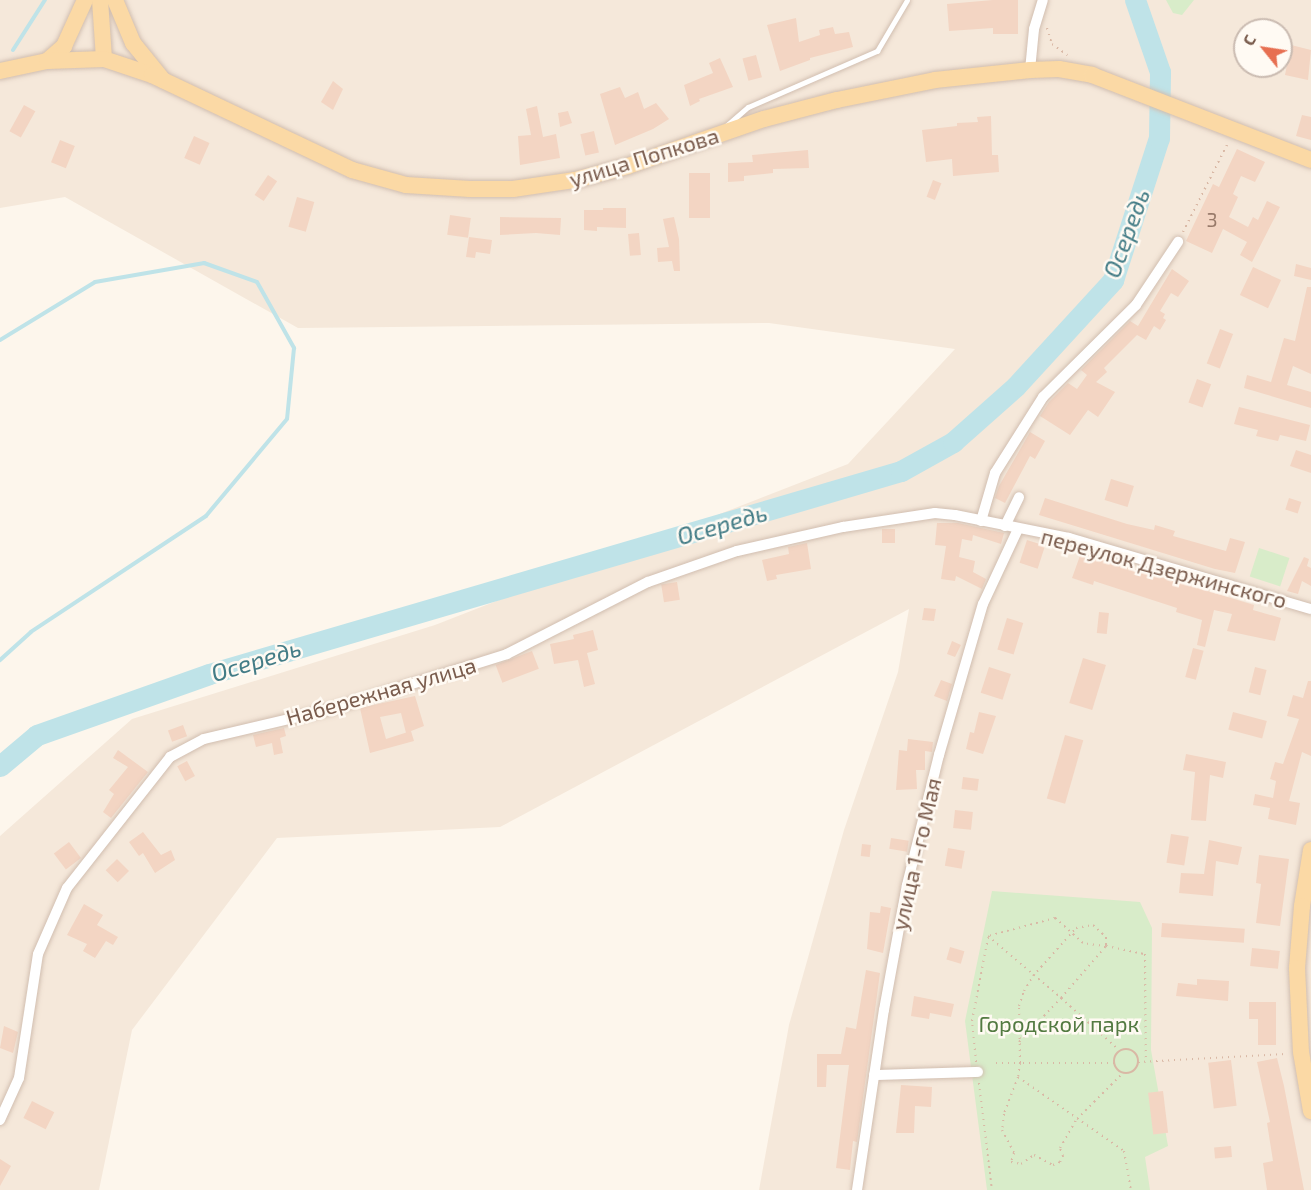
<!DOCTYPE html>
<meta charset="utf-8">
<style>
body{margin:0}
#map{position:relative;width:1311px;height:1190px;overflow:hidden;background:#fdf6ec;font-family:"Exo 2",sans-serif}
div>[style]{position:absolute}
.residential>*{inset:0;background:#f5e8da}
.green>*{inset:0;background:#d8ecc9;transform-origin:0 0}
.stream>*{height:4px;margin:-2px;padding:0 2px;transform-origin:2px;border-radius:2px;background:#bfe3e8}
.river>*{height:21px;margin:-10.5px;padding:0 10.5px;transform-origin:10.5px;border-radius:10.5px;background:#bfe3e8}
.building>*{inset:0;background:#f3d5c3;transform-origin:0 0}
.path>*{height:2px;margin-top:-1px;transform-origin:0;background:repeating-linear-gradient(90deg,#d9b8a5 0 1.5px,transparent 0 6px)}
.path>.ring{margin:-1px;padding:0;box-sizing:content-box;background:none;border:2px solid #d9b8a5;border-radius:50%}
.roads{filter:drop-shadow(0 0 2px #d1beb0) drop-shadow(0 0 2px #d1beb0)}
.service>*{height:5px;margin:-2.5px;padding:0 2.5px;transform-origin:2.5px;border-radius:2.5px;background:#fff}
.minor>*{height:10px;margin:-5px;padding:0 5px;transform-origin:5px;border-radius:5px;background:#fff}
.primary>*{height:16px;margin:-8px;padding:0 8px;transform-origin:8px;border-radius:8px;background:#fbd9a5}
span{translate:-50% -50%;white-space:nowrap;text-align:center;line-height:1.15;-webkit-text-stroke:5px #fffaf3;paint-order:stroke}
.number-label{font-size:20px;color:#987a6a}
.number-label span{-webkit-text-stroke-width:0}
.street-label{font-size:22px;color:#7a5c4d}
.park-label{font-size:22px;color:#537a41}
.water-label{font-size:24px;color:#437c86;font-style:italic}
.north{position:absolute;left:1233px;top:18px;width:60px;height:60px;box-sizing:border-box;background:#fffaf3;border:2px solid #cabbb1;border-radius:50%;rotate:300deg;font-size:16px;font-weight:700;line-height:24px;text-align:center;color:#7a5c4d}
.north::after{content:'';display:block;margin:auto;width:21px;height:27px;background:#e76f51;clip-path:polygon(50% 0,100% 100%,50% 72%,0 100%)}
</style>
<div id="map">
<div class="residential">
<div style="clip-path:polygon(evenodd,0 0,1311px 0,1311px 1190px,759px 1190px,789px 1025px,844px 830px,898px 672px,909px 609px,500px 827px,277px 838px,132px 1030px,99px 1190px,0 1190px,0 836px,132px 719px,435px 625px,848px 464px,955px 349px,769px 323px,298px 328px,65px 197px,0 208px,0 0,1245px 30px,1281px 30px,1281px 66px,1245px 66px,1245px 30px)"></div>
</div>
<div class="green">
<div style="clip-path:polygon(1166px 0,1194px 0,1182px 15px,1173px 13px)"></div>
<div style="left:1259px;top:548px;width:32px;height:30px;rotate:18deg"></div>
<div style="clip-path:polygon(992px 891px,1140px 902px,1152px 928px,1151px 1050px,1168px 1146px,1145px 1157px,1150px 1190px,987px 1190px,965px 1021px)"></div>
</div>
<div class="stream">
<div style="left:13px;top:50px;width:59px;rotate:-57.4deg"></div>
<div style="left:0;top:340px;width:111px;rotate:-31.4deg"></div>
<div style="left:95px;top:282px;width:111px;rotate:-9.9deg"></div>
<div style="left:204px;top:263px;width:56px;rotate:19.7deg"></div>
<div style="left:257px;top:282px;width:76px;rotate:60.7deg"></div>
<div style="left:294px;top:348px;width:71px;rotate:95.6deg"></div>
<div style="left:287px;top:419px;width:126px;rotate:129.9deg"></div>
<div style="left:206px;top:516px;width:210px;rotate:146.5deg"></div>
<div style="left:31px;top:632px;width:42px;rotate:137.9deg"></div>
</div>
<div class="river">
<div style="left:0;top:766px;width:48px;rotate:-40deg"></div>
<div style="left:37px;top:735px;width:182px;rotate:-19.5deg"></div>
<div style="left:209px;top:674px;width:721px;rotate:-16.35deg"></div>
<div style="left:901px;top:471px;width:60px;rotate:-29.1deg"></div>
<div style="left:953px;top:442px;width:84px;rotate:-41.6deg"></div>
<div style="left:1016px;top:386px;width:144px;rotate:-47.5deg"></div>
<div style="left:1113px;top:280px;width:149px;rotate:-72.1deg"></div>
<div style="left:1159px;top:138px;width:66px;rotate:-89.1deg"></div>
<div style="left:1160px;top:72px;width:76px;rotate:-109.1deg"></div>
</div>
<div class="building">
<div style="clip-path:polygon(993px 0,1018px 0,1018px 34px,993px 34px,993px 28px,949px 31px,947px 4px)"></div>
<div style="clip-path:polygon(796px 18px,799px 42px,820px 35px,819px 30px,833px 27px,835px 34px,849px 32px,853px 47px,810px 58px,810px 60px,780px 71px,767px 25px)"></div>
<div style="clip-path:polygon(1291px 45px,1311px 50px,1308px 80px,1285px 75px)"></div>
<div style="left:756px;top:55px;width:23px;height:14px;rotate:75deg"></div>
<div style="clip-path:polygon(720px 58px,733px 87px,699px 99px,700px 101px,690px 106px,684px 85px,713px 73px,709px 63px)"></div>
<div style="clip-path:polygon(333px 81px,343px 89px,333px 110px,321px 102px)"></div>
<div style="clip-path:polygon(620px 87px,625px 98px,638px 92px,644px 109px,656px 103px,669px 119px,653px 129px,615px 145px,600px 94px)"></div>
<div style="left:24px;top:105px;width:13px;height:30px;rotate:29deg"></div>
<div style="clip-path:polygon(537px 106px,543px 137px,556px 134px,560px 158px,520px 165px,518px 136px,531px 135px,526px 109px)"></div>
<div style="clip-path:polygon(568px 111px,572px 123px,560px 127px,558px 113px)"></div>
<div style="clip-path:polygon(1302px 115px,1311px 117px,1311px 140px,1296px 136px)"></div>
<div style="clip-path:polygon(991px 116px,992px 155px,998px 155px,999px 172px,953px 176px,952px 159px,926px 162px,922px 130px,957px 126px,957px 123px,978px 122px,977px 117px)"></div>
<div style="left:594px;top:131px;width:22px;height:14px;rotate:77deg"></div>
<div style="left:194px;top:136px;width:17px;height:24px;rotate:24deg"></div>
<div style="left:60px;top:140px;width:16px;height:24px;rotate:22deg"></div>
<div style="clip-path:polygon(1237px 149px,1265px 162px,1255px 182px,1241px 176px,1233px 194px,1238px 197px,1229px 217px,1248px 227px,1253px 217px,1258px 220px,1267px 201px,1280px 207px,1252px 262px,1240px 255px,1247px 242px,1223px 229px,1212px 253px,1186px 241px,1213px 184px,1219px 187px)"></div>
<div style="clip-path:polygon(808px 150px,809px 168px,773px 169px,773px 173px,744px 176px,744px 181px,728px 182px,728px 163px,753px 162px,752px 155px)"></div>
<div style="left:689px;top:173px;width:21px;height:45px"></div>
<div style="left:268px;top:175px;width:11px;height:24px;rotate:34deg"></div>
<div style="left:933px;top:180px;width:9px;height:18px;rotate:21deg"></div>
<div style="left:297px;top:197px;width:18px;height:31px;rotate:16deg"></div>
<div style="clip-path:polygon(603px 208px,626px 208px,626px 228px,597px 227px,597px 231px,584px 230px,584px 210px,603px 210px)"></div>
<div style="left:450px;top:215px;width:21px;height:20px;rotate:8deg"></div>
<div style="clip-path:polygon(500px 217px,561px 218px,560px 235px,536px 233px,500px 235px)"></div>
<div style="clip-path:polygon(674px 217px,679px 239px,680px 271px,674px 271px,672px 261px,658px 262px,657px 248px,669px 247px,663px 219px)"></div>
<div style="left:639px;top:233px;width:22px;height:11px;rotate:85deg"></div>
<div style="clip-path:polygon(469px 237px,492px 240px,490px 254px,476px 252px,475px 258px,466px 257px)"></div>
<div style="clip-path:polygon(1296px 264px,1311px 268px,1311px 280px,1294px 276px)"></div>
<div style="left:1253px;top:267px;width:31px;height:31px;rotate:25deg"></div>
<div style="clip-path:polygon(1172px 269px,1189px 281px,1178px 297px,1171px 293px,1160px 311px,1165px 314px,1163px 318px,1166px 320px,1160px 330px,1154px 326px,1146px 340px,1137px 335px,1104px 368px,1107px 372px,1096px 382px,1115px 392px,1098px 417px,1088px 410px,1070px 435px,1040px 416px,1049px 402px,1068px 383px,1077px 389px,1087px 375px,1081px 370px,1130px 321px,1138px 326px)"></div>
<div style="clip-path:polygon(1307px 287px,1311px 287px,1311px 374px,1293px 366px,1287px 385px,1311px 392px,1311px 408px,1244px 388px,1247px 375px,1271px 382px,1284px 338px,1295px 341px)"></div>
<div style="left:1220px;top:329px;width:14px;height:37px;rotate:21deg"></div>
<div style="left:1197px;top:379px;width:15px;height:25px;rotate:20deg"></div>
<div style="clip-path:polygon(1239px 407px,1310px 425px,1306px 441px,1280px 435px,1278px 441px,1256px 436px,1258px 430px,1234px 424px)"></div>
<div style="clip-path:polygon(1030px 432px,1045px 441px,1035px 459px,1030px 456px,1005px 503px,995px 498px,999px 486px)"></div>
<div style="clip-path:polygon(1296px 450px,1311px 455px,1311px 473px,1290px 466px)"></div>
<div style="left:1111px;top:479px;width:24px;height:22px;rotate:17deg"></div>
<div style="clip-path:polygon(1045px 498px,1127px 524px,1154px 530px,1155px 525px,1175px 531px,1173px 536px,1226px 551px,1230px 538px,1245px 542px,1235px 573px,1215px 569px,1039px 515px)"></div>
<div style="left:1289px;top:498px;width:13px;height:12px;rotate:18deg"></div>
<div style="clip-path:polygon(937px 523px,958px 523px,1004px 533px,1001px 544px,973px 535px,972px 541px,962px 539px,959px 557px,975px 561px,973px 572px,986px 579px,982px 589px,956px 576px,955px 581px,941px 579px,946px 546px,935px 545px)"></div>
<div style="left:882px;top:529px;width:13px;height:14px"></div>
<div style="left:1027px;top:540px;width:19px;height:24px;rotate:18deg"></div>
<div style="clip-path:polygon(807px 543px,811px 569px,776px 575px,777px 579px,767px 581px,762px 560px,789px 554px,788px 547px)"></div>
<div style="clip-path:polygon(1081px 553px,1254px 605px,1253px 610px,1281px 618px,1275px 641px,1227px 631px,1232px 614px,1214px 610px,1205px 647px,1197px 645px,1202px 620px,1176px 612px,1177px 608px,1094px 581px,1093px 585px,1072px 578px)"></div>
<div style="clip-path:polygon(1304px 557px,1309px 559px,1307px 566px,1311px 568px,1311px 586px,1302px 581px,1298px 594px,1287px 591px)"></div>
<div style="left:677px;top:582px;width:18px;height:16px;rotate:81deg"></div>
<div style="clip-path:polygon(924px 608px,936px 609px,934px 621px,922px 620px)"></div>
<div style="left:1099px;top:612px;width:10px;height:21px;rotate:6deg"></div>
<div style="left:1007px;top:618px;width:17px;height:33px;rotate:17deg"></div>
<div style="clip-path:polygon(593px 630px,598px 650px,587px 653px,595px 684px,584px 687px,578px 660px,554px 664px,550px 644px,574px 639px,573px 635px)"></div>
<div style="clip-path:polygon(952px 641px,961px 645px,955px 657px,947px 654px)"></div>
<div style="left:1193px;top:648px;width:11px;height:30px;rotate:15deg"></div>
<div style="left:532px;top:651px;width:19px;height:39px;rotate:69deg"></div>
<div style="left:1083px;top:658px;width:24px;height:47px;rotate:17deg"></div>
<div style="left:989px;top:667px;width:23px;height:27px;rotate:18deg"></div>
<div style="left:1255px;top:667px;width:12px;height:26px;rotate:14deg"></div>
<div style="clip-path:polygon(941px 680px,952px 684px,947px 701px,934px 696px)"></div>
<div style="clip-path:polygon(1308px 681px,1311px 681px,1311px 756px,1302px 752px,1289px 801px,1300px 803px,1296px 825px,1268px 819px,1270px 808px,1253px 805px,1255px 794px,1273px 798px,1276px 781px,1270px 779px,1275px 762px,1283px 764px,1299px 719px,1287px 716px,1293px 695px,1303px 698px)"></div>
<div style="clip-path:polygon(415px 696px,424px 726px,406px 733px,401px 713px,380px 717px,386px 739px,411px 731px,414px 741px,370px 753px,360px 708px)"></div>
<div style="clip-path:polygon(979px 712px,996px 716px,983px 754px,966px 749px,970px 732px,974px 733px)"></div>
<div style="left:1233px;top:712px;width:35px;height:18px;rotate:15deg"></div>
<div style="left:183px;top:725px;width:12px;height:16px;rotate:70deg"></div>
<div style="clip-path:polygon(284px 728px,286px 736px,280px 738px,283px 753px,274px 755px,272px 743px,256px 747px,253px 735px)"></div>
<div style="left:1065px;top:735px;width:19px;height:66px;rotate:16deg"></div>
<div style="clip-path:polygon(908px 739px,933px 742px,932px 752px,925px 751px,925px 770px,916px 770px,917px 789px,896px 790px,899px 750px,907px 751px)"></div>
<div style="clip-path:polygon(118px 750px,148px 772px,111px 818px,103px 812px,114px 794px,109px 790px,128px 767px,113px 758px)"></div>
<div style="clip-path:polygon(1186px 754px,1226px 762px,1223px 778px,1210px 775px,1206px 821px,1191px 820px,1195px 772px,1183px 770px)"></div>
<div style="left:187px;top:761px;width:17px;height:11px;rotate:62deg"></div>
<div style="left:963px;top:777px;width:16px;height:12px;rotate:7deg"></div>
<div style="left:955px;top:810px;width:18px;height:18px;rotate:6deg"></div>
<div style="clip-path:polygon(143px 832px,161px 855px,171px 850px,175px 860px,155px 873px,143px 853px,139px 856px,129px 842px)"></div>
<div style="left:1171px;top:834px;width:18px;height:29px;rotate:9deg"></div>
<div style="left:891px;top:838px;width:18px;height:11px;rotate:9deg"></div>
<div style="clip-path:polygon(1209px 840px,1242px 847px,1238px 865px,1216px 861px,1213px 896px,1179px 893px,1181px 873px,1204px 874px)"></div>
<div style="left:69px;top:842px;width:20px;height:19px;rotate:53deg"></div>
<div style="left:862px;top:844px;width:9px;height:12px;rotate:6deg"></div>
<div style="left:948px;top:848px;width:17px;height:18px;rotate:10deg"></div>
<div style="clip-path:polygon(1259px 855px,1289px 859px,1280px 926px,1256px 923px,1261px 884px,1256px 883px)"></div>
<div style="left:117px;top:859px;width:17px;height:16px;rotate:45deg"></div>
<div style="clip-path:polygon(84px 904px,103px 915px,97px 925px,118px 937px,113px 945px,106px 941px,95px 958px,83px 951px,87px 944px,67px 935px)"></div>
<div style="clip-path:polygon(881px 906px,891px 908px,883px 953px,867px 949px,870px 912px,880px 913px)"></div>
<div style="left:1162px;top:923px;width:83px;height:14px;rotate:4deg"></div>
<div style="left:950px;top:947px;width:15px;height:13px;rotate:16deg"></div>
<div style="left:1252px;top:948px;width:28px;height:18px;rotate:6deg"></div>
<div style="clip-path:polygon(866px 970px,880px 973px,857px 1142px,853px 1141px,850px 1170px,836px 1168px,849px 1065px,827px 1065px,826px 1087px,817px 1087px,817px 1054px,841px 1054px,846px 1027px,856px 1029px)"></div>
<div style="clip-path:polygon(1197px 979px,1229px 981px,1228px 1001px,1176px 996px,1178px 983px,1197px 985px)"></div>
<div style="clip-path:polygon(914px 996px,954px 1004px,951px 1017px,930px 1013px,929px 1019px,911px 1016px)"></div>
<div style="clip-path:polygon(1249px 1002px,1276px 1002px,1276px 1045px,1258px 1045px,1258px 1019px,1249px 1019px)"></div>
<div style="clip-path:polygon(4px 1026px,18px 1032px,13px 1053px,0 1048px)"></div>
<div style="clip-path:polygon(1277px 1058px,1284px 1086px,1304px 1190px,1267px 1190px,1263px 1163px,1273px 1161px,1267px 1123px,1270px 1122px,1257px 1062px)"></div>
<div style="left:1231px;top:1060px;width:46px;height:23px;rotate:83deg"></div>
<div style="clip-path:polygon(901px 1085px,932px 1087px,931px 1107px,915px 1106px,914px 1133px,896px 1133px)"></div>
<div style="left:1163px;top:1091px;width:42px;height:15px;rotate:83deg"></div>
<div style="left:32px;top:1101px;width:25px;height:19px;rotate:27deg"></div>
<div style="left:1231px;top:1146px;width:11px;height:17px;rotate:85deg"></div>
<div style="clip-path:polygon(0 1159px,11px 1166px,0 1186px)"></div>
</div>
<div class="path">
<div style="left:1047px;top:28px;width:17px;rotate:73deg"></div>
<div style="left:1052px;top:44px;width:19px;rotate:36deg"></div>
<div style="left:1183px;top:232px;width:100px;rotate:-63.2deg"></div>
<div style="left:1019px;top:1042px;width:61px;rotate:-46.3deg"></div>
<div style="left:1061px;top:998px;width:69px;rotate:-49.1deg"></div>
<div style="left:1106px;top:946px;width:23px;rotate:-173deg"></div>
<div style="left:1083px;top:943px;width:38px;rotate:-138deg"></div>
<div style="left:1055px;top:918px;width:69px;rotate:165deg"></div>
<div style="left:988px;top:936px;width:96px;rotate:40.3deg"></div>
<div style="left:1061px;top:998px;width:79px;rotate:41.9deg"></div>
<div class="ring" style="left:1114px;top:1049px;width:22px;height:22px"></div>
<div style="left:976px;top:1062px;width:41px;rotate:-95.6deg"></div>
<div style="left:972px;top:1021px;width:85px;rotate:-79.1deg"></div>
<div style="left:1138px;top:1062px;width:148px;rotate:-3.1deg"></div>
<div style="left:996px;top:1063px;width:24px"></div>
<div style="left:1020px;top:1063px;width:14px;rotate:98deg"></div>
<div style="left:1018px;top:1077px;width:129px;rotate:34.9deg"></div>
<div style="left:1124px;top:1151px;width:40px;rotate:80deg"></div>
<div style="left:1114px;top:1063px;width:94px;rotate:180deg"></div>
<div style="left:1020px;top:1063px;width:57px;rotate:-91deg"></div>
<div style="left:1019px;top:1006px;width:16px;rotate:-72deg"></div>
<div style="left:1024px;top:991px;width:17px;rotate:-59deg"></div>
<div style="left:1033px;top:976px;width:64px;rotate:-48.1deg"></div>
<div style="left:1076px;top:928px;width:17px;rotate:-10deg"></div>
<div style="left:1093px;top:925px;width:18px;rotate:43deg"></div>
<div style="left:1106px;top:937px;width:9px;rotate:90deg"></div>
<div style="left:1106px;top:946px;width:40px;rotate:12deg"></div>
<div style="left:1145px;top:954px;width:108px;rotate:89.5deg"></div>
<div style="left:1018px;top:1077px;width:40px;rotate:111deg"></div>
<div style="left:1004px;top:1114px;width:16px;rotate:97deg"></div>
<div style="left:1002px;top:1130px;width:26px;rotate:62deg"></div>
<div style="left:1014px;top:1153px;width:9px;rotate:108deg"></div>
<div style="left:1011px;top:1162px;width:10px;rotate:11deg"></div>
<div style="left:1021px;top:1164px;width:16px;rotate:-35deg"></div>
<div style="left:1034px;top:1155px;width:21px;rotate:28deg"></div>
<div style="left:1053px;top:1165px;width:8px;rotate:-23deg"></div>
<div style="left:1060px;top:1162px;width:7px;rotate:-63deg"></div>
<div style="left:1063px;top:1156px;width:9px;rotate:-111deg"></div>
<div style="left:1060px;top:1148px;width:34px;rotate:-60deg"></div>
<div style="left:1077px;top:1119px;width:65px;rotate:-45deg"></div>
<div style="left:979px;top:1083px;width:108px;rotate:83.1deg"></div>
</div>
<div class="roads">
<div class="service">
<div style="left:726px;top:126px;width:29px;rotate:-41deg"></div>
<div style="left:748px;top:107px;width:141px;rotate:-23.5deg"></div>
<div style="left:877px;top:51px;width:59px;rotate:-59.5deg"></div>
</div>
<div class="minor">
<div style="left:1030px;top:70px;width:41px;rotate:-84.4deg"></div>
<div style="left:1034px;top:29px;width:30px;rotate:-73deg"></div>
<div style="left:981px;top:521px;width:50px;rotate:-73.7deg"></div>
<div style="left:995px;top:473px;width:90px;rotate:-57.7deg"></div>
<div style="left:1043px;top:397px;width:131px;rotate:-44.7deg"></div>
<div style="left:1136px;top:305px;width:76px;rotate:-56.3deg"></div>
<div style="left:1005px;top:526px;width:32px;rotate:-64deg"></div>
<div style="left:874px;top:1075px;width:104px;rotate:-1.7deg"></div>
<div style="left:0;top:1120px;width:46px;rotate:-65.7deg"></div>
<div style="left:19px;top:1078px;width:125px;rotate:-81.3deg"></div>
<div style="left:38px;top:954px;width:72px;rotate:-66.3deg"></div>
<div style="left:67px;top:888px;width:167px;rotate:-51.8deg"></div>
<div style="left:170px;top:757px;width:38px;rotate:-28deg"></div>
<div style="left:204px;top:739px;width:131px;rotate:-13.2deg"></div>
<div style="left:332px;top:709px;width:183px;rotate:-17.4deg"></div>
<div style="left:507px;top:654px;width:158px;rotate:-27.1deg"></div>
<div style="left:648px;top:582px;width:94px;rotate:-19.2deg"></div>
<div style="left:737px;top:551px;width:109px;rotate:-12.8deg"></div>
<div style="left:843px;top:527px;width:93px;rotate:-8.7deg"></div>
<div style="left:935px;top:513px;width:20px;rotate:6deg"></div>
<div style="left:955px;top:515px;width:116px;rotate:11.4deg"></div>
<div style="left:1069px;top:538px;width:252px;rotate:16.4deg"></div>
<div style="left:857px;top:1190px;width:182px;rotate:-81.5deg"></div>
<div style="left:884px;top:1010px;width:127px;rotate:-79.6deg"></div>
<div style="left:907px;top:885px;width:134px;rotate:-76.2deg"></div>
<div style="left:939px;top:755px;width:157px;rotate:-73.8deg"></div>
<div style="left:983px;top:604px;width:83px;rotate:-65deg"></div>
</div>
<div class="primary">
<div style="left:100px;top:0;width:59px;rotate:86.1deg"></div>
<div style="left:115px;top:0;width:47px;rotate:67.3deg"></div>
<div style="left:133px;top:43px;width:48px;rotate:51deg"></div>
<div style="left:47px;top:61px;width:23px;rotate:-41deg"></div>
<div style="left:64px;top:46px;width:51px;rotate:-65.5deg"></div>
<div style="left:0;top:71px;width:48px;rotate:-12deg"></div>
<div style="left:47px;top:61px;width:57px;rotate:-2deg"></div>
<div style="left:104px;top:59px;width:51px;rotate:18.4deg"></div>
<div style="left:152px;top:75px;width:221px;rotate:25.4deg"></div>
<div style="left:352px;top:170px;width:56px;rotate:15.5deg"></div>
<div style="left:406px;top:185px;width:64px;rotate:3.6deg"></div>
<div style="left:470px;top:189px;width:43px"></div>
<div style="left:513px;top:189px;width:63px;rotate:-8.3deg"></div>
<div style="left:575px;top:180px;width:55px;rotate:-14.8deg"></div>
<div style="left:628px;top:166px;width:144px;rotate:-19.1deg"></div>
<div style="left:764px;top:119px;width:75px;rotate:-14.6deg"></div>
<div style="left:837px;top:100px;width:100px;rotate:-11.5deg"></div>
<div style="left:935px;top:80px;width:96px;rotate:-6deg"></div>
<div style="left:1030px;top:70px;width:29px;rotate:-2deg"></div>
<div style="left:1059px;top:69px;width:34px;rotate:10deg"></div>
<div style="left:1092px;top:75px;width:235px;rotate:21.2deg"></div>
<div style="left:1311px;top:850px;width:57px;rotate:99.1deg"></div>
<div style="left:1302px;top:906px;width:62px;rotate:94.6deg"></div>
<div style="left:1297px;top:968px;width:84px;rotate:87.3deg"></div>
<div style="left:1301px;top:1052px;width:60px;rotate:80.4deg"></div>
</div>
</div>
<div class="number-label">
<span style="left:1212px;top:219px">3</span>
</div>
<div class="street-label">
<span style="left:644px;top:157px;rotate:-17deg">улица Попкова</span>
<span style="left:1164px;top:568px;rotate:15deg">переулок Дзержинского</span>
<span style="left:381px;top:691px;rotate:-16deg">Набережная улица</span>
<span style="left:916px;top:854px;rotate:-77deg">улица 1-го Мая</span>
</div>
<div class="park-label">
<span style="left:1059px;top:1024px">Городской парк</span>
</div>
<div class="water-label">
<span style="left:1126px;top:233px;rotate:-70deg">Осередь</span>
<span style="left:722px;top:524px;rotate:-16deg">Осередь</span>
<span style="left:256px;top:660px;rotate:-17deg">Осередь</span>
</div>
<div class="north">С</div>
</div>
